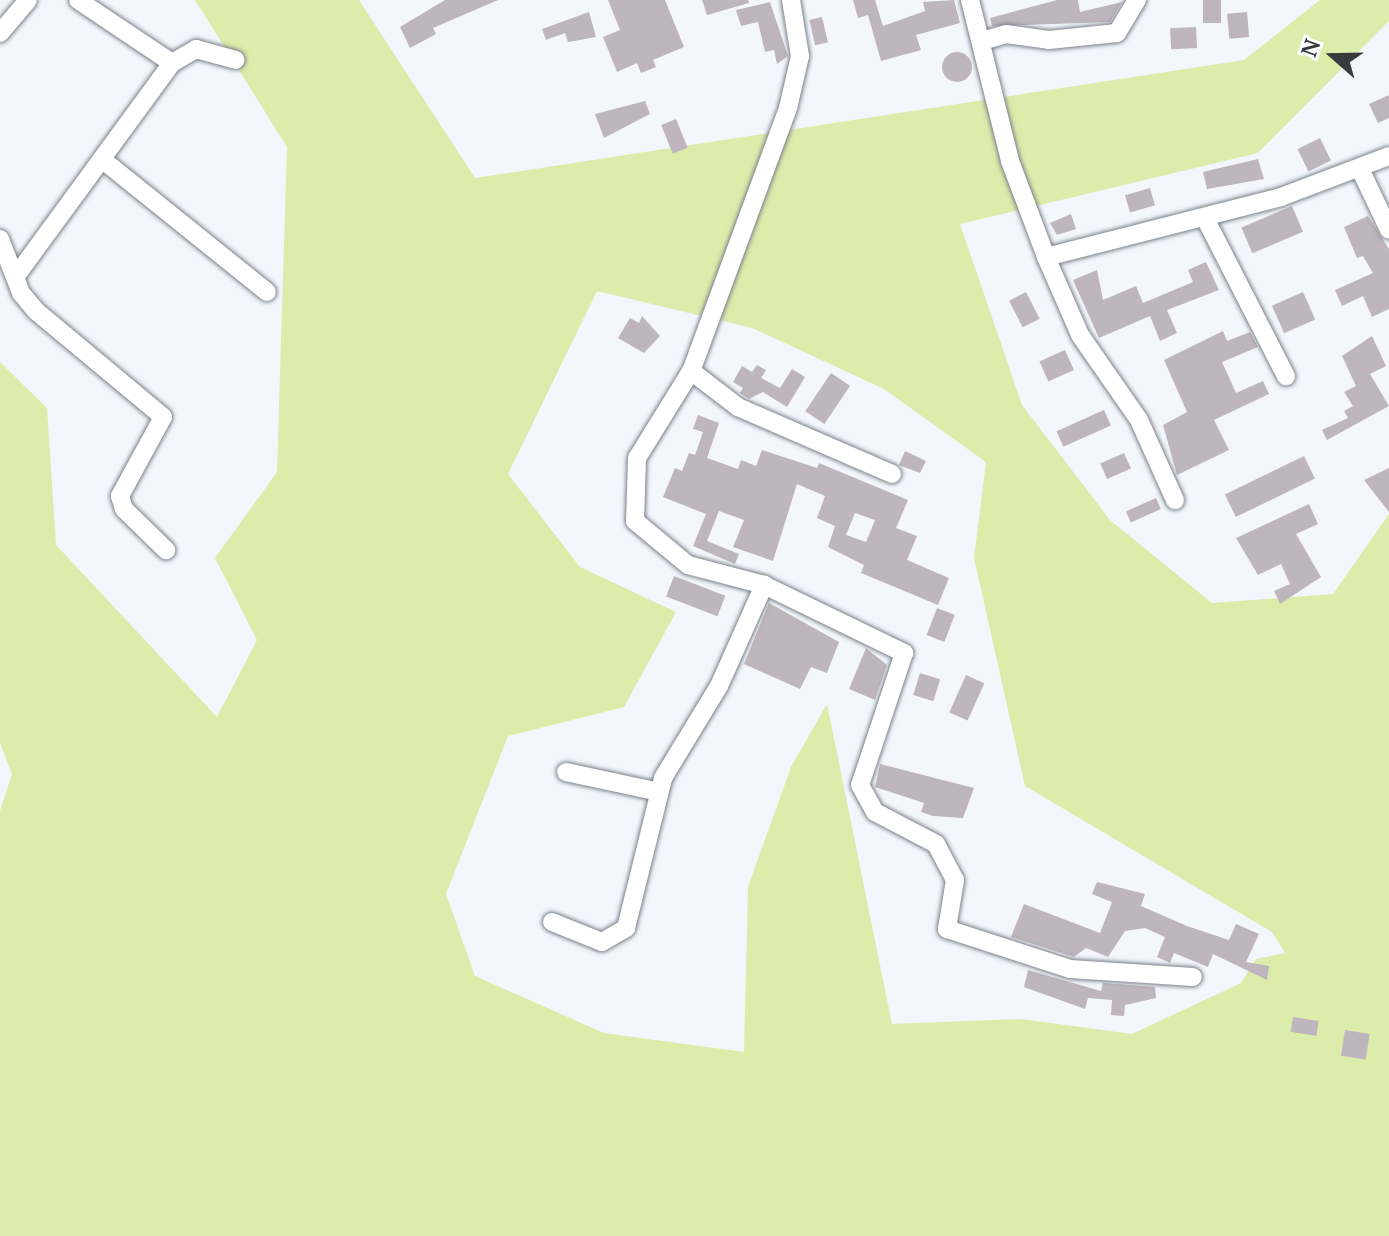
<!DOCTYPE html>
<style>
body{margin:0}
#map{position:relative;width:1389px;height:1236px;overflow:hidden;background:#f3f6fd;font-family:"PT Serif",serif}
div>[style]{position:absolute}
.green>*{inset:0;background:#dcecaa}
.building>*{inset:0;background:#bfb5be;transform-origin:0 0}
.round{border-radius:50%}
.roads{filter:drop-shadow(0 0 2px #7c818b) drop-shadow(0 0 2px #7c818b)}
.minor>*{height:18px;margin:-9px;padding:0 9px;transform-origin:9px;border-radius:9px;background:#fff}
span{translate:-50% -50%;white-space:nowrap;text-align:center;line-height:1.15;-webkit-text-stroke:6px #fff;paint-order:stroke}
.north{position:absolute;left:1293px;top:16px;width:80px;height:80px;-webkit-text-stroke:6px #fff;paint-order:stroke;rotate:290deg;font-size:22px;font-weight:700;line-height:32px;text-align:center;color:#383a3e}
.north::after{content:'';display:block;margin:auto;width:28px;height:36px;background:#383a3e;clip-path:polygon(50% 0,100% 100%,50% 72%,0 100%)}
</style>
<div id="map">
<div class="green">
<div style="clip-path:polygon(evenodd,195px 0,359px 0,475px 178px,1244px 60px,1320px 0,1389px 0,1389px 21px,1258px 153px,960px 224px,1022px 405px,1110px 520px,1212px 603px,1333px 594px,1389px 514px,1389px 1236px,0 1236px,0 811px,12px 774px,0 743px,0 362px,47px 408px,56px 545px,217px 717px,257px 640px,215px 558px,277px 472px,287px 147px,195px 0,597px 291px,752px 328px,884px 389px,986px 462px,974px 558px,1025px 786px,1272px 932px,1285px 953px,1256px 959px,1241px 983px,1132px 1034px,1021px 1019px,892px 1024px,827px 704px,791px 767px,748px 887px,744px 1052px,604px 1033px,475px 976px,446px 894px,508px 736px,624px 707px,676px 612px,580px 567px,508px 474px,597px 291px)"></div>
</div>
<div class="building">
<div style="clip-path:polygon(445px 0,498px 0,433px 28px,436px 34px,410px 48px,400px 27px)"></div>
<div style="clip-path:polygon(608px 0,665px 0,684px 47px,653px 60px,656px 67px,641px 73px,637px 63px,617px 72px,603px 37px,620px 30px)"></div>
<div style="clip-path:polygon(702px 0,748px 0,749px 3px,707px 15px)"></div>
<div style="clip-path:polygon(853px 0,875px 0,883px 26px,925px 11px,923px 2px,954px 0,960px 23px,916px 35px,921px 50px,881px 61px,868px 15px,858px 18px)"></div>
<div style="clip-path:polygon(1057px 0,1078px 0,1080px 12px,1122px 2px,1110px 22px,992px 26px,990px 18px)"></div>
<div style="left:1203px;top:0;width:18px;height:23px"></div>
<div style="clip-path:polygon(770px 2px,788px 56px,777px 64px,774px 50px,765px 52px,758px 22px,741px 26px,736px 10px)"></div>
<div style="clip-path:polygon(589px 12px,596px 37px,568px 42px,565px 33px,546px 40px,542px 29px)"></div>
<div style="left:1247px;top:12px;width:25px;height:20px;rotate:85deg"></div>
<div style="left:822px;top:17px;width:26px;height:13px;rotate:77deg"></div>
<div style="left:1196px;top:27px;width:21px;height:26px;rotate:87deg"></div>
<div class="round" style="left:942px;top:52px;width:30px;height:30px"></div>
<div style="clip-path:polygon(1389px 95px,1389px 118px,1378px 123px,1369px 104px)"></div>
<div style="clip-path:polygon(645px 101px,650px 114px,604px 138px,595px 114px)"></div>
<div style="left:676px;top:119px;width:31px;height:16px;rotate:68deg"></div>
<div style="left:1320px;top:138px;width:25px;height:25px;rotate:64deg"></div>
<div style="clip-path:polygon(1258px 159px,1264px 179px,1207px 189px,1203px 172px)"></div>
<div style="left:1150px;top:188px;width:18px;height:26px;rotate:74deg"></div>
<div style="left:1292px;top:206px;width:28px;height:55px;rotate:67deg"></div>
<div style="clip-path:polygon(1071px 214px,1076px 229px,1057px 235px,1050px 223px)"></div>
<div style="clip-path:polygon(1368px 216px,1389px 249px,1389px 309px,1372px 317px,1363px 296px,1342px 306px,1335px 290px,1373px 273px,1363px 256px,1357px 258px,1344px 227px)"></div>
<div style="clip-path:polygon(1206px 262px,1219px 290px,1167px 310px,1177px 333px,1160px 341px,1150px 316px,1099px 338px,1073px 280px,1097px 270px,1103px 300px,1136px 286px,1143px 303px,1193px 282px,1188px 270px)"></div>
<div style="left:1026px;top:292px;width:30px;height:19px;rotate:63deg"></div>
<div style="left:1303px;top:292px;width:30px;height:34px;rotate:66deg"></div>
<div style="clip-path:polygon(642px 316px,660px 336px,644px 353px,618px 338px,630px 318px,639px 323px)"></div>
<div style="clip-path:polygon(1223px 331px,1227px 341px,1250px 332px,1258px 347px,1222px 362px,1236px 393px,1263px 381px,1269px 394px,1214px 420px,1229px 450px,1177px 475px,1163px 425px,1187px 412px,1164px 360px)"></div>
<div style="clip-path:polygon(1372px 336px,1386px 366px,1370px 374px,1389px 406px,1327px 440px,1322px 430px,1348px 418px,1344px 411px,1353px 406px,1344px 392px,1356px 386px,1342px 356px)"></div>
<div style="left:1065px;top:350px;width:22px;height:28px;rotate:66deg"></div>
<div style="clip-path:polygon(757px 365px,766px 370px,761px 378px,780px 388px,792px 369px,805px 377px,787px 407px,763px 392px,749px 399px,740px 393px,743px 388px,733px 382px,742px 366px,752px 372px)"></div>
<div style="left:831px;top:373px;width:23px;height:46px;rotate:34deg"></div>
<div style="left:1104px;top:410px;width:17px;height:52px;rotate:66deg"></div>
<div style="clip-path:polygon(evenodd,698px 415px,719px 423px,707px 458px,738px 469px,741px 460px,756px 466px,762px 450px,817px 468px,819px 463px,908px 500px,896px 528px,917px 536px,907px 560px,949px 578px,938px 605px,861px 573px,864px 565px,828px 547px,835px 526px,817px 518px,825px 496px,797px 484px,773px 561px,733px 547px,744px 520px,719px 511px,707px 541px,739px 554px,735px 564px,693px 546px,706px 514px,663px 497px,675px 468px,682px 471px,689px 453px,695px 455px,703px 432px,693px 429px,698px 415px,855px 513px,875px 520px,866px 542px,846px 535px,855px 513px)"></div>
<div style="clip-path:polygon(905px 451px,926px 461px,920px 473px,899px 465px)"></div>
<div style="left:1124px;top:453px;width:17px;height:26px;rotate:66deg"></div>
<div style="left:1304px;top:456px;width:25px;height:88px;rotate:64deg"></div>
<div style="clip-path:polygon(1389px 468px,1389px 512px,1364px 480px)"></div>
<div style="left:1156px;top:498px;width:12px;height:33px;rotate:66deg"></div>
<div style="clip-path:polygon(1309px 504px,1318px 524px,1296px 534px,1321px 577px,1280px 604px,1274px 591px,1290px 584px,1281px 564px,1258px 575px,1236px 538px)"></div>
<div style="left:674px;top:576px;width:55px;height:22px;rotate:21deg"></div>
<div style="clip-path:polygon(769px 603px,839px 642px,827px 673px,811px 667px,800px 689px,744px 664px)"></div>
<div style="left:937px;top:608px;width:19px;height:29px;rotate:21deg"></div>
<div style="clip-path:polygon(866px 648px,887px 665px,875px 700px,849px 689px)"></div>
<div style="left:920px;top:673px;width:21px;height:23px;rotate:17deg"></div>
<div style="left:966px;top:675px;width:20px;height:41px;rotate:24deg"></div>
<div style="clip-path:polygon(880px 764px,974px 788px,963px 818px,933px 816px,921px 812px,924px 803px,875px 787px)"></div>
<div style="clip-path:polygon(1097px 882px,1145px 894px,1141px 906px,1187px 926px,1229px 940px,1236px 924px,1259px 934px,1246px 962px,1269px 966px,1267px 980px,1213px 954px,1208px 967px,1174px 953px,1170px 963px,1157px 957px,1165px 937px,1145px 928px,1125px 931px,1108px 957px,1086px 948px,1074px 957px,1011px 937px,1024px 904px,1100px 933px,1112px 902px,1092px 894px)"></div>
<div style="clip-path:polygon(1028px 970px,1101px 991px,1103px 983px,1155px 987px,1156px 998px,1125px 1005px,1124px 1016px,1111px 1015px,1112px 1000px,1088px 998px,1085px 1009px,1024px 987px)"></div>
<div style="left:1293px;top:1017px;width:26px;height:15px;rotate:9deg"></div>
<div style="left:1345px;top:1030px;width:25px;height:26px;rotate:9deg"></div>
</div>
<div class="roads">
<div class="minor">
<div style="left:791px;top:0;width:57px;rotate:80.9deg"></div>
<div style="left:800px;top:56px;width:53px;rotate:103deg"></div>
<div style="left:788px;top:108px;width:280px;rotate:110.2deg"></div>
<div style="left:691px;top:371px;width:102px;rotate:121.8deg"></div>
<div style="left:637px;top:458px;width:63px;rotate:91.8deg"></div>
<div style="left:635px;top:521px;width:69px;rotate:39.7deg"></div>
<div style="left:688px;top:565px;width:79px;rotate:14.7deg"></div>
<div style="left:764px;top:585px;width:156px;rotate:25.9deg"></div>
<div style="left:904px;top:653px;width:139px;rotate:108.4deg"></div>
<div style="left:860px;top:785px;width:31px;rotate:61deg"></div>
<div style="left:875px;top:812px;width:69px;rotate:27.7deg"></div>
<div style="left:936px;top:844px;width:41px;rotate:62.2deg"></div>
<div style="left:955px;top:880px;width:50px;rotate:99.3deg"></div>
<div style="left:947px;top:929px;width:129px;rotate:18deg"></div>
<div style="left:1070px;top:969px;width:123px;rotate:3.7deg"></div>
<div style="left:970px;top:0;width:166px;rotate:76deg"></div>
<div style="left:1010px;top:161px;width:103px;rotate:69.4deg"></div>
<div style="left:1046px;top:257px;width:85px;rotate:66.4deg"></div>
<div style="left:1080px;top:335px;width:103px;rotate:55.2deg"></div>
<div style="left:1139px;top:420px;width:88px;rotate:65.8deg"></div>
<div style="left:0;top:33px;width:43px;rotate:-49.7deg"></div>
<div style="left:982px;top:41px;width:25px;rotate:-16deg"></div>
<div style="left:1006px;top:34px;width:43px;rotate:7.9deg"></div>
<div style="left:1049px;top:40px;width:68px;rotate:-5.9deg"></div>
<div style="left:1117px;top:33px;width:39px;rotate:-59deg"></div>
<div style="left:172px;top:63px;width:28px;rotate:-30deg"></div>
<div style="left:196px;top:49px;width:41px;rotate:15.4deg"></div>
<div style="left:104px;top:161px;width:209px;rotate:38.8deg"></div>
<div style="left:1361px;top:171px;width:65px;rotate:64.6deg"></div>
<div style="left:1205px;top:218px;width:178px;rotate:62.9deg"></div>
<div style="left:0;top:239px;width:58px;rotate:68.7deg"></div>
<div style="left:21px;top:293px;width:23px;rotate:50deg"></div>
<div style="left:36px;top:311px;width:165px;rotate:39.8deg"></div>
<div style="left:163px;top:417px;width:90px;rotate:118.6deg"></div>
<div style="left:120px;top:496px;width:14px;rotate:73deg"></div>
<div style="left:124px;top:509px;width:59px;rotate:44.3deg"></div>
<div style="left:1046px;top:257px;width:243px;rotate:-14.3deg"></div>
<div style="left:1281px;top:197px;width:116px;rotate:-20.8deg"></div>
<div style="left:16px;top:276px;width:264px;rotate:-53.8deg"></div>
<div style="left:172px;top:63px;width:113px;rotate:-146.2deg"></div>
<div style="left:691px;top:371px;width:59px;rotate:37.5deg"></div>
<div style="left:738px;top:407px;width:168px;rotate:23.5deg"></div>
<div style="left:566px;top:772px;width:95px;rotate:12.1deg"></div>
<div style="left:552px;top:922px;width:54px;rotate:21.8deg"></div>
<div style="left:602px;top:942px;width:28px;rotate:-30deg"></div>
<div style="left:626px;top:928px;width:154px;rotate:-76.1deg"></div>
<div style="left:663px;top:778px;width:108px;rotate:-58.7deg"></div>
<div style="left:719px;top:686px;width:111px;rotate:-66deg"></div>
</div>
</div>
<div class="north">N</div>
</div>
